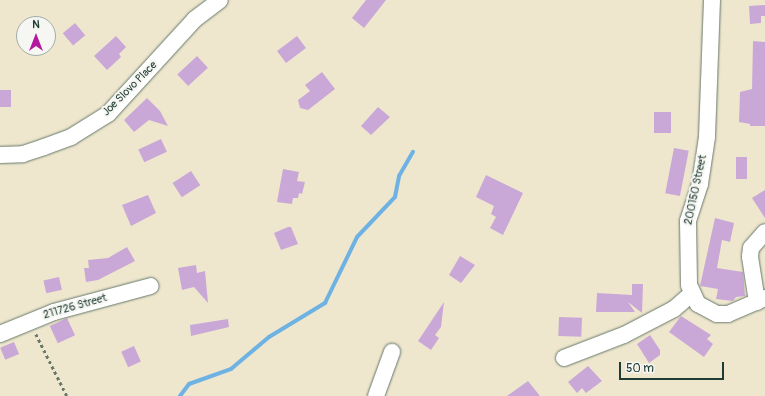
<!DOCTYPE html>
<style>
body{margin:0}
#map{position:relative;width:765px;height:396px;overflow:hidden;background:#eee7ce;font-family:Pangolin,sans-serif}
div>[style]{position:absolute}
.stream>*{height:4px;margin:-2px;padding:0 2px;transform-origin:2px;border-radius:2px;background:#6eb2e4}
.building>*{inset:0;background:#c9a8d7;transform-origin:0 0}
.path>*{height:2.5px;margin-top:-1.25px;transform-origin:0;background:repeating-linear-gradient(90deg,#67786a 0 3px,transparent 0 6px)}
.roads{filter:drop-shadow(0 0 1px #67786a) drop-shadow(0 0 1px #67786a)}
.minor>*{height:16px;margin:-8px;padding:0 8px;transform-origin:8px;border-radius:8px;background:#fff}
span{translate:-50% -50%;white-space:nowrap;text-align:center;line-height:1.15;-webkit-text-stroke:4px #f6f6f2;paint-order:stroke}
.street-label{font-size:11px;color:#1f3d34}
.north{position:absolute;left:16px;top:16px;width:40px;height:40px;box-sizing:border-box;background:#f6f6f2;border:1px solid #a0aca6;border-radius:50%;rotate:0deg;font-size:11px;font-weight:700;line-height:16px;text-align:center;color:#1f3d34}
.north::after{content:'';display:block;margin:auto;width:14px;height:18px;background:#b5179e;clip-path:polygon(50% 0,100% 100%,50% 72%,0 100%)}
.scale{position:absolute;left:619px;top:362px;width:105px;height:18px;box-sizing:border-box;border:2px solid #1f3d34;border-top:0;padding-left:5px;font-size:12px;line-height:14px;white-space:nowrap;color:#1f3d34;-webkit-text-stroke:3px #f6f6f2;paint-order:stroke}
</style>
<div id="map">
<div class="stream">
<div style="left:180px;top:396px;width:15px;rotate:-53deg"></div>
<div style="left:189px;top:384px;width:45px;rotate:-19.7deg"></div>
<div style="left:231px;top:369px;width:50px;rotate:-40.1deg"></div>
<div style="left:269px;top:337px;width:66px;rotate:-31.3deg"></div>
<div style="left:325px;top:303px;width:73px;rotate:-64.1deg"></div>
<div style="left:357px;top:237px;width:55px;rotate:-46.5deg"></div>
<div style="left:395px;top:197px;width:21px;rotate:-79deg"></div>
<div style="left:399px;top:176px;width:28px;rotate:-60deg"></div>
</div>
<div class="building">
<div style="clip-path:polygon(366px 0,386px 0,364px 28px,352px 18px)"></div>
<div style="clip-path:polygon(765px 5px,765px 16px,761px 16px,761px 23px,750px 24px,749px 6px)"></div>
<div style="left:75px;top:23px;width:16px;height:16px;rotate:50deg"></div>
<div style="clip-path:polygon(116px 36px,126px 47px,119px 54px,121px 57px,107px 70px,94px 56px)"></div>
<div style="left:297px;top:36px;width:15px;height:25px;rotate:53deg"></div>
<div style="clip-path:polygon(753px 41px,765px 42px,765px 126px,750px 126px,750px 124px,739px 122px,740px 92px,752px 89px)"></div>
<div style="left:197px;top:56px;width:16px;height:27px;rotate:47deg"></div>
<div style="clip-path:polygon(322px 72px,335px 89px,308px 110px,300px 108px,298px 100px,310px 91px,305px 85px)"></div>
<div style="left:0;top:90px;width:11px;height:17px"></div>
<div style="clip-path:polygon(147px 98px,160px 111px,168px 126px,149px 120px,134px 132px,124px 120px)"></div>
<div style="clip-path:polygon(378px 107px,390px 117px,371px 135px,361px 126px)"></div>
<div style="left:671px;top:112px;width:21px;height:17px;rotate:90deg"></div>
<div style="left:161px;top:139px;width:14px;height:25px;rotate:65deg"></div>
<div style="left:674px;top:148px;width:15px;height:46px;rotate:11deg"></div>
<div style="left:736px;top:157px;width:11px;height:22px"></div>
<div style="clip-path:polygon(283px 169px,299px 172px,297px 181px,305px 182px,302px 194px,299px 193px,298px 198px,293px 198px,292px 204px,277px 202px)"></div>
<div style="left:191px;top:171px;width:17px;height:22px;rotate:57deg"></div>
<div style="clip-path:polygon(486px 175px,523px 193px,503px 235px,490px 228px,496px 217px,491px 214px,494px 206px,476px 197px)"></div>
<div style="clip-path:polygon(765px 190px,765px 218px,752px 198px)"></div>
<div style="clip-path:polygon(148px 195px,156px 213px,131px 226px,122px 205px)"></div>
<div style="clip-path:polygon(715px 218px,734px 223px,730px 242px,722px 240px,717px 268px,743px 272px,745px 296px,736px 297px,733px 301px,716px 299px,718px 289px,700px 286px)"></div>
<div style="clip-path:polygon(288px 227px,291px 227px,298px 244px,281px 250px,274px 233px)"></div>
<div style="clip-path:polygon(127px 247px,135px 261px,98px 280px,86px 282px,84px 268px,89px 268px,88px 260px,108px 258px)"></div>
<div style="clip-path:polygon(460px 256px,475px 265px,461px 283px,449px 275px)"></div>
<div style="clip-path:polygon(196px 265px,197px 273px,205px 271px,208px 303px,194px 287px,182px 290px,178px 268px)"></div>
<div style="left:59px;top:277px;width:13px;height:16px;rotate:77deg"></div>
<div style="clip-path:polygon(632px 284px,643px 284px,642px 313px,628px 302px,635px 312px,596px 312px,597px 293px,632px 295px)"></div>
<div style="clip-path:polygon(444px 302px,441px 327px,435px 335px,439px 338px,431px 350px,418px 341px)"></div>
<div style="clip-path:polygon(681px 316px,711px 335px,707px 339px,713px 344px,704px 357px,669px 332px)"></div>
<div style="left:559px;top:317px;width:23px;height:19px;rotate:2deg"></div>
<div style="left:67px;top:318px;width:19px;height:19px;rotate:65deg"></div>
<div style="clip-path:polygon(228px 319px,229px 327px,191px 336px,190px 325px)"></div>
<div style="clip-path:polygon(650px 335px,660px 350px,660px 355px,649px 363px,637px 344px)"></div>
<div style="left:14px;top:342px;width:13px;height:15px;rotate:67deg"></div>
<div style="left:134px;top:346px;width:17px;height:14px;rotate:66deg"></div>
<div style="clip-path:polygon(588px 366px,602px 381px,586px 393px,582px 388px,577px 393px,568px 382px)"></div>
<div style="clip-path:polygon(528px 381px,540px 396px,507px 396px)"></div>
</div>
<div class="path">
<div style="left:36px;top:334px;width:69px;rotate:63.4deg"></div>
</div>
<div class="roads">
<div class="minor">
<div style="left:712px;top:0;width:137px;rotate:92.1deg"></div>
<div style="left:707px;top:137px;width:48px;rotate:98.5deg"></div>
<div style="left:700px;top:184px;width:39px;rotate:108deg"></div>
<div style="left:688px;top:221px;width:64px;rotate:89.1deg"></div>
<div style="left:689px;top:285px;width:21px;rotate:65deg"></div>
<div style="left:698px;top:304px;width:21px;rotate:28deg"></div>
<div style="left:717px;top:314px;width:11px"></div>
<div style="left:728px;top:314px;width:40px;rotate:-23.4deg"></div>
<div style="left:0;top:155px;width:23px;rotate:-2deg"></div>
<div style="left:23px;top:154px;width:22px;rotate:-18deg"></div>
<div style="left:44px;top:147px;width:29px;rotate:-20deg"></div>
<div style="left:71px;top:137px;width:44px;rotate:-31.9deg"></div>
<div style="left:108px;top:114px;width:129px;rotate:-47.5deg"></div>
<div style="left:195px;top:19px;width:31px;rotate:-37deg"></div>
<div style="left:757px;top:302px;width:46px;rotate:-98.8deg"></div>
<div style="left:750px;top:257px;width:9px;rotate:-84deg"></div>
<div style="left:751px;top:248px;width:21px;rotate:-49deg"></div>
<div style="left:0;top:334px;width:58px;rotate:-22.2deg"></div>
<div style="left:54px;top:312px;width:100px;rotate:-15deg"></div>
<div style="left:564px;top:358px;width:64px;rotate:-21deg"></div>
<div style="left:624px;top:335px;width:56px;rotate:-27.5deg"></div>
<div style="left:674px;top:309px;width:23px;rotate:-41deg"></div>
<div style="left:376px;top:396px;width:47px;rotate:-70deg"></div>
</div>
</div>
<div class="street-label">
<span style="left:130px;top:89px;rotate:-45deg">Joe Slovo Place</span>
<span style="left:696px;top:190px;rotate:-78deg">200150 Street</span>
<span style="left:75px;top:307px;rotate:-16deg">211726 Street</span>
</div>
<div class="north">N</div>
<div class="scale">50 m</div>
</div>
